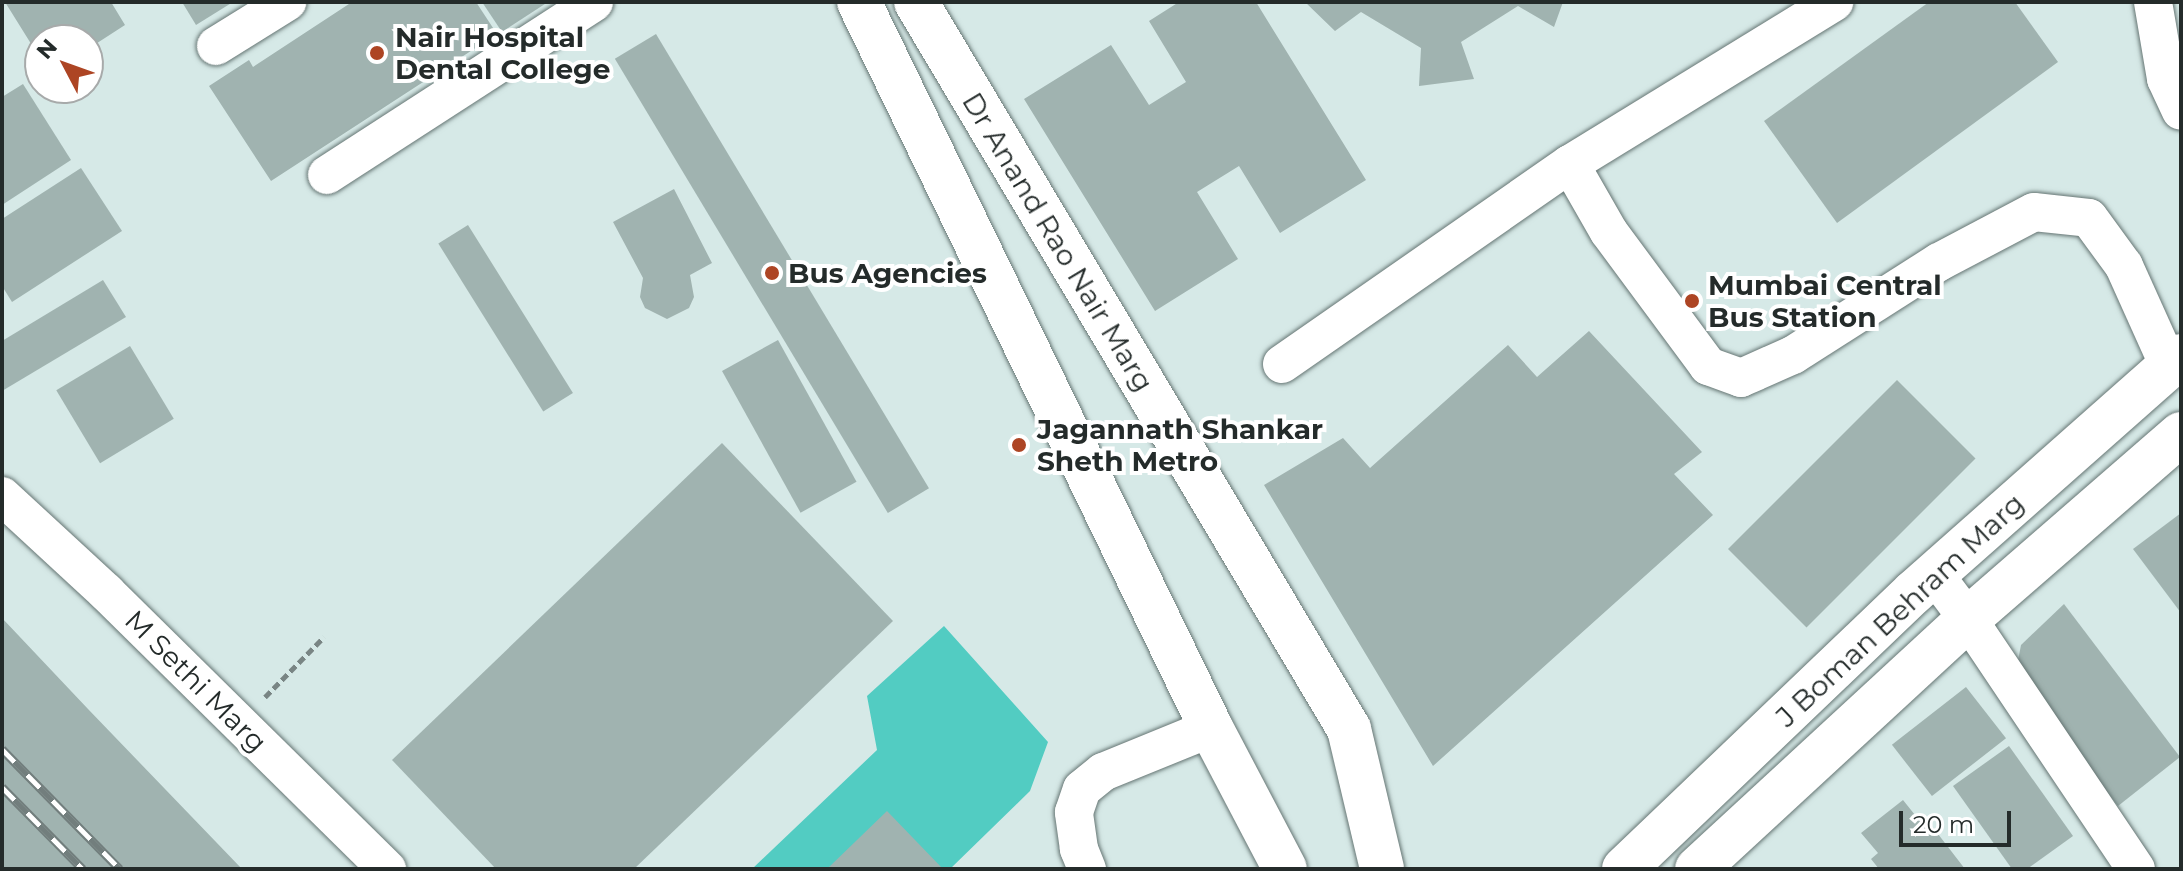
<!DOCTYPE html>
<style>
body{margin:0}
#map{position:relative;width:2183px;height:871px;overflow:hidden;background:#d6e9e7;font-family:Montserrat,sans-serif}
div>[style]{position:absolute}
.green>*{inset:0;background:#52ccc2}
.building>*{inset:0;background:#a0b3b0;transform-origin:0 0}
.path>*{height:5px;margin-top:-2.5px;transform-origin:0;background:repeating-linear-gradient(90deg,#798584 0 8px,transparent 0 12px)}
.roads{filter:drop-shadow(0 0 2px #657573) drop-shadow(0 0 2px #657573)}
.minor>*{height:38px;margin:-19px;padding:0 19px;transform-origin:19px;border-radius:19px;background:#fff}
.major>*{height:44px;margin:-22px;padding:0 22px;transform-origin:22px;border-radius:22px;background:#fff}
.rail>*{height:9px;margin-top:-4.5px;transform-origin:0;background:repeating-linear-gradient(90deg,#fff 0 18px,#727e7d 0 36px);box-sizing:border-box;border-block:2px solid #727e7d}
.dots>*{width:22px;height:22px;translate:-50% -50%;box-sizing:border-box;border:4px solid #fff;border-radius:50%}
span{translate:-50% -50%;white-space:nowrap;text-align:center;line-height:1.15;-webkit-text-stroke:8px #fff;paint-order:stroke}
.poi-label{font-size:28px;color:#242b2a;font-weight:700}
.left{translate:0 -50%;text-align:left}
.street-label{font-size:28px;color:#242b2a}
.frame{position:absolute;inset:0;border:4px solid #242b2a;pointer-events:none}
.north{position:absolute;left:24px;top:24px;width:80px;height:80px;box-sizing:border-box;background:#fff;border:2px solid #a7aaaa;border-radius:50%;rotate:311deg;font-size:22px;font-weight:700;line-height:32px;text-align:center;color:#242b2a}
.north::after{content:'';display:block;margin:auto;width:28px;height:36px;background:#ad4524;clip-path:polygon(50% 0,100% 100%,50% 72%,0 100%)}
.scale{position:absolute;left:1899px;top:811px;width:112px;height:36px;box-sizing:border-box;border:4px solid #242b2a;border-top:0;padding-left:10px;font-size:24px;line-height:28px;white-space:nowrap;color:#242b2a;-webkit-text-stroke:6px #fff;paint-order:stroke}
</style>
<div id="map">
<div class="green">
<div style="clip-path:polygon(944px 626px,1048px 742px,1030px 791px,950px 869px,752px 869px,877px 750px,867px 696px)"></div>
</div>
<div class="building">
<div style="clip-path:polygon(5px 2px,111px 2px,125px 25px,91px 47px,79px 29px,62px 40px,40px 40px,38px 55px)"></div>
<div style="clip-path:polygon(182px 2px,233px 2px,196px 25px)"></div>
<div style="clip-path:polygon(352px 2px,476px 2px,497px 34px,271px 181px,209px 86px,249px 60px,253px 67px)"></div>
<div style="clip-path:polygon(482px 2px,548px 2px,502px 32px)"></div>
<div style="clip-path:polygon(1179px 2px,1256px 2px,1366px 180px,1280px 233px,1239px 166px,1197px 192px,1238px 259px,1155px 311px,1024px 99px,1111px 45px,1149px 105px,1186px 82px,1149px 21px)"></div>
<div style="clip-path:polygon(1305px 2px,1563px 2px,1554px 27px,1518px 6px,1461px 42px,1474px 79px,1419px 86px,1421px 48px,1361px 12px,1335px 31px)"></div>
<div style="clip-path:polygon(1929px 2px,2015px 2px,2058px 62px,1837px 223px,1764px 121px)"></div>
<div style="left:656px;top:34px;width:530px;height:48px;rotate:59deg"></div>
<div style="clip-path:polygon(23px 84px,71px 160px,2px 205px,2px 97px)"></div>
<div style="clip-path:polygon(81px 168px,122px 231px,12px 302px,2px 286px,2px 219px)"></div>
<div style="clip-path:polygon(674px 189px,712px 263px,690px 275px,694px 297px,689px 308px,667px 319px,645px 308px,640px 297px,643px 278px,613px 222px)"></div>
<div style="left:468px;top:225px;width:198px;height:35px;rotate:58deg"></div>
<div style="clip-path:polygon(103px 280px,126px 317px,2px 391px,2px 341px)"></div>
<div style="clip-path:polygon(1589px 331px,1702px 452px,1674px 474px,1713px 515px,1433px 766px,1264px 485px,1343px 438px,1370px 468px,1508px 345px,1537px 377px)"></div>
<div style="left:778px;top:340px;width:162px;height:64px;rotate:61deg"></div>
<div style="left:130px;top:346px;width:85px;height:86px;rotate:59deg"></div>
<div style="left:1897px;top:380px;width:111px;height:239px;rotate:45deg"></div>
<div style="clip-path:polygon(722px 443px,893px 621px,634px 869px,496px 869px,392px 760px)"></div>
<div style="clip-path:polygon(2181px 513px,2181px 613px,2133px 549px)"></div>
<div style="clip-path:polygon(2064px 604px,2180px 757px,2118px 806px,2015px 676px,2021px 645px)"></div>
<div style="clip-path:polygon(2px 618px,88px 709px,242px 869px,2px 869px)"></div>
<div style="left:1966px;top:687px;width:65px;height:94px;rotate:52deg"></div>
<div style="clip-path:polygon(2009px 746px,2073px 836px,2027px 869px,2012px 869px,1953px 786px)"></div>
<div style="clip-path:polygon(1903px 800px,1923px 825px,1928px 821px,1965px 869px,1879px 869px,1871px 859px,1878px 853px,1861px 833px)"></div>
<div style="clip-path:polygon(887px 811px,943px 869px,827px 869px)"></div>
</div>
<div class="path">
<div style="left:265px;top:697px;width:84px;rotate:-45.5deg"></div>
</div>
<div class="roads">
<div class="minor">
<div style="left:2153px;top:2px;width:78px;rotate:80.4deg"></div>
<div style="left:2166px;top:79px;width:35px;rotate:65deg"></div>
<div style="left:216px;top:46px;width:84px;rotate:-31.8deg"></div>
<div style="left:1570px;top:164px;width:310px;rotate:-31.5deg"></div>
<div style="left:327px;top:175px;width:318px;rotate:-32.9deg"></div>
<div style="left:1282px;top:364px;width:351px;rotate:-34.8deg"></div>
<div style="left:1570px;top:164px;width:78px;rotate:60.2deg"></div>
<div style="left:1609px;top:232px;width:167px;rotate:53.5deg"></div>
<div style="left:1708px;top:366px;width:35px;rotate:20deg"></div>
<div style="left:1741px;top:378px;width:57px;rotate:-23.9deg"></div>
<div style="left:1793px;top:355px;width:173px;rotate:-32.5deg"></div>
<div style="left:1939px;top:262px;width:107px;rotate:-27.8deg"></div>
<div style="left:2034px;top:212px;width:55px;rotate:6.2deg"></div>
<div style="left:2089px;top:218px;width:59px;rotate:53.9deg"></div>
<div style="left:2124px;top:266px;width:110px;rotate:65.8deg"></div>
<div style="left:2px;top:496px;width:142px;rotate:42.7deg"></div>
<div style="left:106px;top:592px;width:395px;rotate:44.6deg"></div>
<div style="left:1934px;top:574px;width:56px;rotate:52.9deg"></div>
<div style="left:1968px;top:619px;width:301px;rotate:56.1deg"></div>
<div style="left:1087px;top:869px;width:22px;rotate:-112deg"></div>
<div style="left:1079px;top:849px;width:37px;rotate:-98deg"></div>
<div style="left:1074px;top:812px;width:24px;rotate:-71deg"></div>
<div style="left:1082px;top:789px;width:27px;rotate:-39deg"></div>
<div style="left:1103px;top:772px;width:117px;rotate:-22.2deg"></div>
</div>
<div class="major">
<div style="left:859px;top:2px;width:807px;rotate:64.13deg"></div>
<div style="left:1211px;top:728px;width:159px;rotate:62.3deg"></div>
<div style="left:916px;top:2px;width:846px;rotate:59.22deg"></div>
<div style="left:1349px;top:729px;width:144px;rotate:76.7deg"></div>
<div style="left:1624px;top:869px;width:401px;rotate:-43.7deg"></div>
<div style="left:1914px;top:592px;width:356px;rotate:-41.5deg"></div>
<div style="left:1697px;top:869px;width:369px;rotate:-42.7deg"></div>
<div style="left:1968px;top:619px;width:282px;rotate:-41deg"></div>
</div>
</div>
<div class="rail">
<div style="left:2px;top:749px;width:168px;rotate:45.5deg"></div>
<div style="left:2px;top:787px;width:115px;rotate:45.4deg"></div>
</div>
<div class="dots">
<div style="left:377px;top:53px;background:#ad4524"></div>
<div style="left:772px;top:273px;background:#ad4524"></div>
<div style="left:1692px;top:301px;background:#ad4524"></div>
<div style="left:1019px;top:445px;background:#ad4524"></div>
</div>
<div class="poi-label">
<span class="left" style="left:395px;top:53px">Nair Hospital<br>Dental College</span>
<span class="left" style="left:788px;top:273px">Bus Agencies</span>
<span class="left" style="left:1708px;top:301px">Mumbai Central<br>Bus Station</span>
<span class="left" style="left:1037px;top:445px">Jagannath Shankar<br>Sheth Metro</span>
</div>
<div class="street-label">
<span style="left:1058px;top:242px;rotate:59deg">Dr Anand Rao Nair Marg</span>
<span style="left:1900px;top:610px;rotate:-43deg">J Boman Behram Marg</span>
<span style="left:196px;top:681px;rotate:45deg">M Sethi Marg</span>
</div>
<div class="frame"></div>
<div class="north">N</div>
<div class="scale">20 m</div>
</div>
